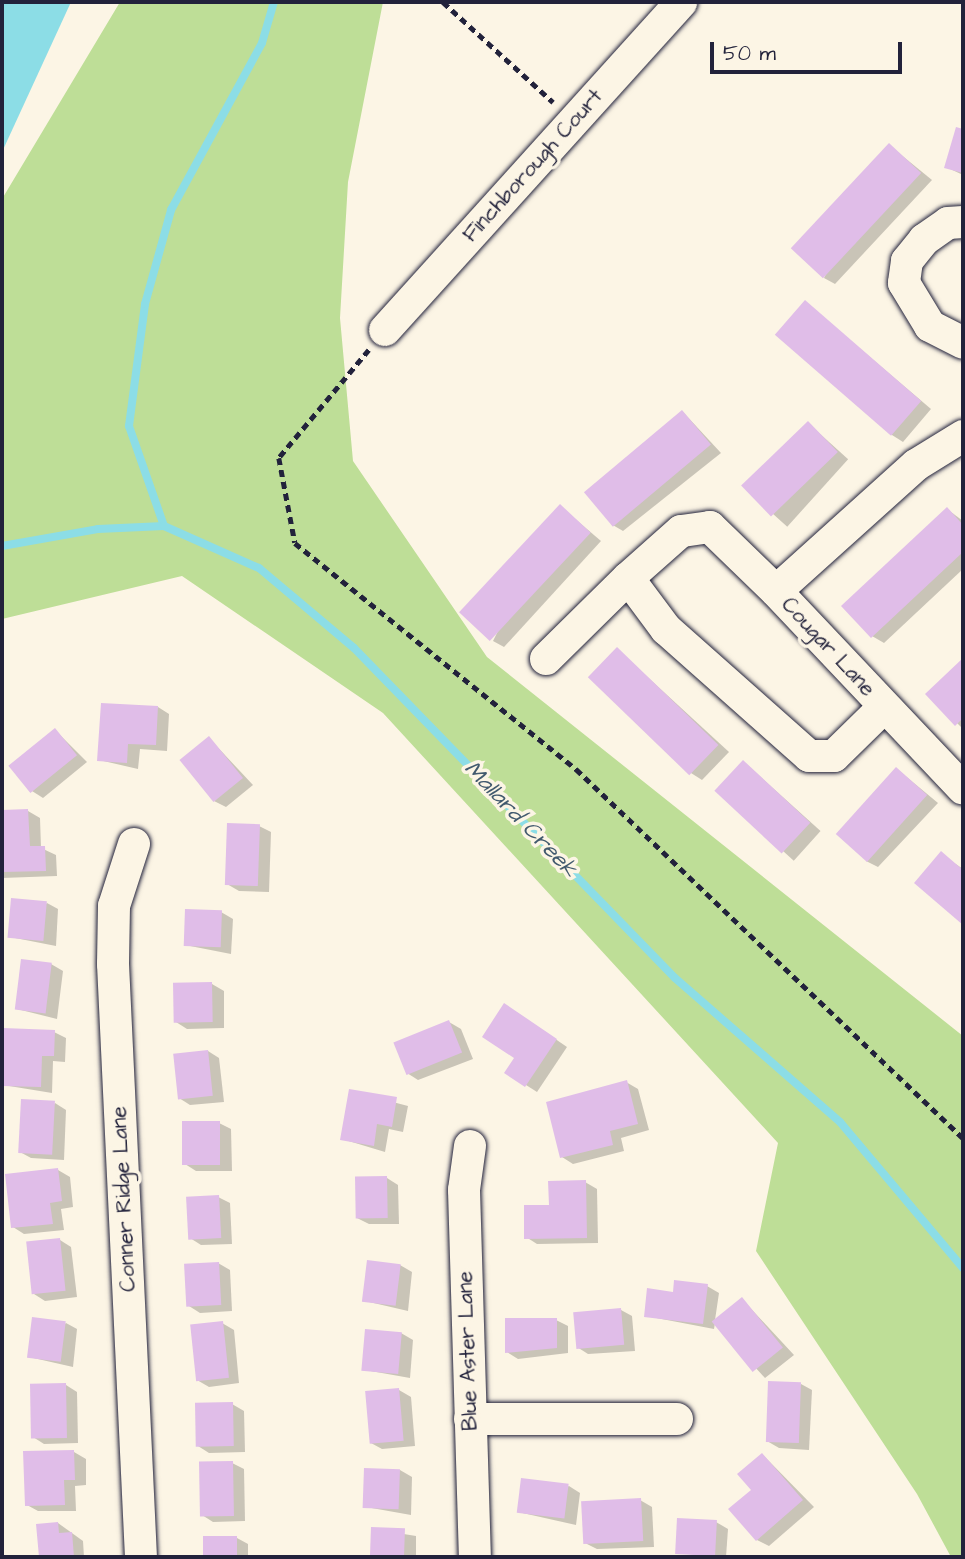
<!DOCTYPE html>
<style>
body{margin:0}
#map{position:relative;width:965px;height:1559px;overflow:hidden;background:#fcf5e5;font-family:"Architects Daughter",sans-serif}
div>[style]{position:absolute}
.green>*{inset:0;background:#bede97}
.water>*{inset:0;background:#8cdde6}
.shadow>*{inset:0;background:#0003;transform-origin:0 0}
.stream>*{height:8px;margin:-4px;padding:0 4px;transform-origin:4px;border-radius:4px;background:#8cdde6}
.building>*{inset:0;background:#e0bde8;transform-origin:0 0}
.path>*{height:4.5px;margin-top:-2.25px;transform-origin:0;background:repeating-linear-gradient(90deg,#22223b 0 7px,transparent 0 12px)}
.roads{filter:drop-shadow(0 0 2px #22223b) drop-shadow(0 0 2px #22223b)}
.minor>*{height:32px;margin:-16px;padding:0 16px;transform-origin:16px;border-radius:16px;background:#fcf5e5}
span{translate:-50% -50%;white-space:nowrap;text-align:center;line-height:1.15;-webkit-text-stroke:7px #fcf5e5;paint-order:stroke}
.street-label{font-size:21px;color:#22223b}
.water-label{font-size:23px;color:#425a6e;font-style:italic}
.frame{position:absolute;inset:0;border:4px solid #22223b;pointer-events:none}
.scale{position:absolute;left:710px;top:42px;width:192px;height:32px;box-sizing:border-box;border:4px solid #22223b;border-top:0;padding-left:9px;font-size:21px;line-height:24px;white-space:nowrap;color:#22223b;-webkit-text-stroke:5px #fcf5e5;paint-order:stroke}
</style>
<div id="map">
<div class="green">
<div style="clip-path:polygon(120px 2px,383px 2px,348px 182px,340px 318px,353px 461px,487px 657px,963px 1036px,963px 1557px,951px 1557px,917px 1494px,756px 1251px,778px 1143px,383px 713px,182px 576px,2px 619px,2px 199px)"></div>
</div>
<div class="water">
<div style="clip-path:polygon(2px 2px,71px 2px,2px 152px)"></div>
</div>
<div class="shadow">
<div style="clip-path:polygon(958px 129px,963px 131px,963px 175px,946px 167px)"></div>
<div style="clip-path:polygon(889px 145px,932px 180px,835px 284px,824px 278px)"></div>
<div style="clip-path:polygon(805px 302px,931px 409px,903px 442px,892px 435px)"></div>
<div style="clip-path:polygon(683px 412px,721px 453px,623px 531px,611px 524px)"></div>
<div style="left:808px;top:423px;width:54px;height:91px;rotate:42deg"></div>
<div style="clip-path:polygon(560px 506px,601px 541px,504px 647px,493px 641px)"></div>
<div style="clip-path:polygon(947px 509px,963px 521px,963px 569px,884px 643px,872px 636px)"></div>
<div style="clip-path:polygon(617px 649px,729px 752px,702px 780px,691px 773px)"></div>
<div style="clip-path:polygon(963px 661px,963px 729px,928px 694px)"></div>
<div style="clip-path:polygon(158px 707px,169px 714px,167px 751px,140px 749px,138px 769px,99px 760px)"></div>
<div style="clip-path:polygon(55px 730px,87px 762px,43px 798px,32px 791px)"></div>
<div style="clip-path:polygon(209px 738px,253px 785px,226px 807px,214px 801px)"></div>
<div style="left:744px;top:762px;width:103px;height:40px;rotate:42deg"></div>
<div style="clip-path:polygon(897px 769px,938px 803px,878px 867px,866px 861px)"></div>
<div style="clip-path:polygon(28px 811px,40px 818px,41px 848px,56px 855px,57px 876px,2px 878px,2px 812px)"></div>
<div style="clip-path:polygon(259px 826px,271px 832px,269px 892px,239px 891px,227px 884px)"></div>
<div style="clip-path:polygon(941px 854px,963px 869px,963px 923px,916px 883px)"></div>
<div style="clip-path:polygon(47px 903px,58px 909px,56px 946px,10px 937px)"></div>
<div style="clip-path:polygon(221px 912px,233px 919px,231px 954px,185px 945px)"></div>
<div style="clip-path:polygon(51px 964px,63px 971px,57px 1019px,17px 1009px)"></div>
<div style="clip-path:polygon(212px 984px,224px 991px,224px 1028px,187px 1029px,176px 1022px)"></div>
<div style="clip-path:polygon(516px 1012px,567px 1047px,537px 1092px,526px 1085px,516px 1058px)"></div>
<div style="clip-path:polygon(449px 1022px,461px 1029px,473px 1059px,418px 1080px,407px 1073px)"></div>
<div style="clip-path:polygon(54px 1032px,66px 1038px,65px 1062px,53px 1061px,52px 1093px,3px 1085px)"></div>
<div style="clip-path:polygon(208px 1051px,219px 1058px,224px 1102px,190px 1105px,179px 1098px)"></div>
<div style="clip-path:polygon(626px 1082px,638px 1089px,649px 1130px,621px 1138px,624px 1151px,573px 1164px,562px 1157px)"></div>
<div style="clip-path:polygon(351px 1091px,408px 1106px,403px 1132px,389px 1129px,385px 1152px,342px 1139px)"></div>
<div style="clip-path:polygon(55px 1103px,66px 1110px,64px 1160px,31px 1158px,20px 1152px)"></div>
<div style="clip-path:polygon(219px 1123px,231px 1129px,232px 1171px,196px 1171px,185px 1164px)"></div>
<div style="clip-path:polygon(58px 1170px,70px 1177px,73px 1207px,61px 1209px,64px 1230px,24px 1234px,13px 1227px)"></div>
<div style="clip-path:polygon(387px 1178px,398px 1185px,399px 1224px,369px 1224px,357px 1218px)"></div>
<div style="clip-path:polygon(585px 1182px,597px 1189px,598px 1243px,537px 1244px,526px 1237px,551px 1206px)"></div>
<div style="clip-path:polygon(218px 1197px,230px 1203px,232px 1244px,201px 1245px,190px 1238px)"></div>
<div style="clip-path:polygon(60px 1240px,71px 1247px,77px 1297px,45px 1301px,34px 1294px)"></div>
<div style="clip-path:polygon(218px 1263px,230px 1270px,232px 1311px,200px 1313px,189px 1306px)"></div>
<div style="clip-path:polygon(400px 1265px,412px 1272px,408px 1311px,365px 1301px)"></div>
<div style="clip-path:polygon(707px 1286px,719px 1293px,715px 1320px,742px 1299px,794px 1355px,765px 1378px,715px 1323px,714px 1329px,646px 1316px,675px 1294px)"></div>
<div style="clip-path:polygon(621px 1310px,632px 1316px,635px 1351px,588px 1354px,577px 1347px)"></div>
<div style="clip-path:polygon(556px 1320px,568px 1326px,568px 1353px,518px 1359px,507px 1352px)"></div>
<div style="clip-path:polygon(66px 1323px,77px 1329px,73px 1367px,29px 1357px)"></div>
<div style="clip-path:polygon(222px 1323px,234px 1330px,239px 1383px,209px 1387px,197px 1380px)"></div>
<div style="clip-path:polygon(401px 1333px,413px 1340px,410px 1378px,365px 1370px)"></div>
<div style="clip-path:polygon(801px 1384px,812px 1390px,809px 1450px,779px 1448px,767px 1441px)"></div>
<div style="clip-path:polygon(66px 1385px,77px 1392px,78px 1443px,44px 1444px,33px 1437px)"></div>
<div style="clip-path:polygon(399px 1390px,411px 1397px,415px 1446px,382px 1449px,371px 1443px)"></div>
<div style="clip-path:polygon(232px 1404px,244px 1411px,245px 1452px,209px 1453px,198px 1446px)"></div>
<div style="clip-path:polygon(74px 1452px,86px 1459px,86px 1485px,75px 1486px,76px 1511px,38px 1511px,27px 1505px)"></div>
<div style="clip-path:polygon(763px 1455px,814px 1507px,769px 1546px,757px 1540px,753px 1490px)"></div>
<div style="clip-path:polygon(232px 1463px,244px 1469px,245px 1521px,213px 1522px,202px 1515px)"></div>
<div style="clip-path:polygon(400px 1470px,412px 1477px,411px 1515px,366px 1507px)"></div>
<div style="clip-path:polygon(569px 1486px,580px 1493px,576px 1525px,518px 1512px)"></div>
<div style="clip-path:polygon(640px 1500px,652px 1507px,654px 1547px,597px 1549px,585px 1543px)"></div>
<div style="clip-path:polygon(716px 1522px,728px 1529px,726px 1557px,677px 1553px)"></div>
<div style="clip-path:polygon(58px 1523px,83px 1541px,84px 1557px,40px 1557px,37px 1525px)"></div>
<div style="clip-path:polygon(373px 1529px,416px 1536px,416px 1557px,373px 1557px)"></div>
<div style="clip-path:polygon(205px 1538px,237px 1538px,248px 1544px,248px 1557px,205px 1557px)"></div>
</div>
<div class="stream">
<div style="left:164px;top:526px;width:106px;rotate:-109.3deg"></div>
<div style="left:129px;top:426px;width:123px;rotate:-82.5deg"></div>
<div style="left:145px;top:304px;width:98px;rotate:-74.5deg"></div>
<div style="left:171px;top:210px;width:190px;rotate:-61.4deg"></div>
<div style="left:262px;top:43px;width:43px;rotate:-73.7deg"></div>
<div style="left:2px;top:546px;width:97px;rotate:-10deg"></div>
<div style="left:98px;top:529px;width:66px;rotate:-2.6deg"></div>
<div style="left:164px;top:526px;width:104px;rotate:23.9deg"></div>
<div style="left:259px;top:568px;width:124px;rotate:40.1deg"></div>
<div style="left:354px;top:648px;width:460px;rotate:45.8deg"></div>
<div style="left:675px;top:978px;width:219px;rotate:41.1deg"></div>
<div style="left:840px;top:1122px;width:191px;rotate:49.9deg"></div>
</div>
<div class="building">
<div style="clip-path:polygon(956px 127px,963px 129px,963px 173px,944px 168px)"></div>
<div style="left:889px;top:143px;width:44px;height:144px;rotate:43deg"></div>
<div style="left:805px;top:300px;width:154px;height:46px;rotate:41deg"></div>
<div style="left:682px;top:410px;width:45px;height:128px;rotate:50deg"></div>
<div style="left:808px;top:421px;width:43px;height:93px;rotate:46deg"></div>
<div style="left:560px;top:504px;width:42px;height:148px;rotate:43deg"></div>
<div style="clip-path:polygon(947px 507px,963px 525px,963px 552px,871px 638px,841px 606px)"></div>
<div style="left:617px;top:647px;width:141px;height:42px;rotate:44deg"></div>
<div style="clip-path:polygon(963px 658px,963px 718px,955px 726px,925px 694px)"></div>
<div style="clip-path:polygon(101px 703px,158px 706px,156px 745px,128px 744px,127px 763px,97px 761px)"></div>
<div style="left:55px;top:728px;width:35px;height:60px;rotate:51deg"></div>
<div style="left:209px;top:736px;width:54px;height:38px;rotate:51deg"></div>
<div style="left:743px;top:760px;width:92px;height:42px;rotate:43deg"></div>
<div style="left:896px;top:767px;width:42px;height:90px;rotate:42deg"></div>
<div style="clip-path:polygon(28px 809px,30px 846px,45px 846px,46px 871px,2px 872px,2px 810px)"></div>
<div style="left:227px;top:823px;width:33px;height:62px;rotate:2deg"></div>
<div style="clip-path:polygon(941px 851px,963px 870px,963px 925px,914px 883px)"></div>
<div style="left:11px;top:898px;width:36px;height:40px;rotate:5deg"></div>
<div style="left:185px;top:909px;width:37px;height:37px;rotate:2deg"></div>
<div style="left:21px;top:959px;width:31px;height:51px;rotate:7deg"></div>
<div style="left:212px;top:982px;width:40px;height:39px;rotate:89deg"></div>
<div style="clip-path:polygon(504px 1003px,557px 1039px,525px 1087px,504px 1073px,514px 1058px,482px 1037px)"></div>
<div style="left:449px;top:1020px;width:35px;height:60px;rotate:68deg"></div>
<div style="clip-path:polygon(3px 1028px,55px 1030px,54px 1056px,42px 1056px,41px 1087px,2px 1086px)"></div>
<div style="left:208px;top:1050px;width:46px;height:35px;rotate:84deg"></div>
<div style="clip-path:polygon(627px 1080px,638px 1124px,610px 1131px,613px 1145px,560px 1158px,546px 1102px)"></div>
<div style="clip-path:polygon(349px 1089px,397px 1097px,392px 1127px,377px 1124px,374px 1146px,340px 1140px)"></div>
<div style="left:21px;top:1099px;width:34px;height:54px;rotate:3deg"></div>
<div style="left:182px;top:1121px;width:38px;height:44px"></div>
<div style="clip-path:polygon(58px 1168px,62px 1201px,50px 1203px,53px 1224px,11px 1228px,5px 1174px)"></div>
<div style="left:387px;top:1176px;width:42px;height:32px;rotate:89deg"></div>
<div style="clip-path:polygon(586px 1180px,587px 1238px,524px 1239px,524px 1205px,549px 1205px,548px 1181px)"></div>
<div style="left:219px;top:1195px;width:43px;height:33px;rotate:87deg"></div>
<div style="left:60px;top:1238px;width:53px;height:34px;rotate:84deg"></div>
<div style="left:367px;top:1260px;width:34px;height:42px;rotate:7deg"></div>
<div style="left:219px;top:1262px;width:43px;height:35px;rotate:87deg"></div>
<div style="clip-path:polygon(674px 1280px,708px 1284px,703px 1324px,644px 1317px,647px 1288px,673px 1292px)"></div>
<div style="left:742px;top:1297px;width:65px;height:39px;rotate:51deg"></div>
<div style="left:621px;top:1308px;width:37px;height:48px;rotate:85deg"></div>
<div style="left:32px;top:1317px;width:34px;height:41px;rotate:7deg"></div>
<div style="clip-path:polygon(505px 1318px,557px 1318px,557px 1348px,505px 1353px)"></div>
<div style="left:223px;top:1321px;width:57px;height:33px;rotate:84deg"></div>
<div style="left:365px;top:1329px;width:37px;height:42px;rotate:5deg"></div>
<div style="left:768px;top:1381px;width:33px;height:61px;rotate:2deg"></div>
<div style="left:66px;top:1383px;width:55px;height:36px;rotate:89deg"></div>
<div style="left:399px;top:1388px;width:53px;height:34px;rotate:85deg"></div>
<div style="left:233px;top:1402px;width:44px;height:38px;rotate:89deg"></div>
<div style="clip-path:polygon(74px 1450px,75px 1480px,64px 1480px,65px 1505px,25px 1506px,23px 1451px)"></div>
<div style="clip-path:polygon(762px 1453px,803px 1500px,756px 1541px,728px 1509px,751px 1490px,737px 1474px)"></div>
<div style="left:233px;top:1461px;width:55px;height:34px;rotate:89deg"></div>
<div style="left:364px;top:1468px;width:36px;height:40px;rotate:2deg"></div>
<div style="left:521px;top:1478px;width:48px;height:35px;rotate:7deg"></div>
<div style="left:641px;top:1498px;width:43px;height:60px;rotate:87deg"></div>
<div style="left:677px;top:1518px;width:40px;height:36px;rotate:3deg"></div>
<div style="clip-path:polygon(58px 1522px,59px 1533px,72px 1532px,74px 1557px,39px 1557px,36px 1524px)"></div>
<div style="left:371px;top:1527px;width:34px;height:30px;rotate:2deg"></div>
<div style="left:203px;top:1536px;width:34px;height:21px"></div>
</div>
<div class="path">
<div style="left:443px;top:2px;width:149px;rotate:42.3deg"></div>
<div style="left:369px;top:350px;width:141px;rotate:129.8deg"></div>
<div style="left:279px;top:458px;width:86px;rotate:79.3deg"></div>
<div style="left:295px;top:543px;width:361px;rotate:38.8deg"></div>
<div style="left:576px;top:769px;width:535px;rotate:43.64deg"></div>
</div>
<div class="roads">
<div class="minor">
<div style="left:963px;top:222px;width:15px;rotate:176deg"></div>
<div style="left:948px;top:223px;width:29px;rotate:145deg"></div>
<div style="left:924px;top:240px;width:27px;rotate:129deg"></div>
<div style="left:907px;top:261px;width:22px;rotate:98deg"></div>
<div style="left:904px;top:283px;width:50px;rotate:58.8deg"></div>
<div style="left:930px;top:326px;width:37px;rotate:27deg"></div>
<div style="left:385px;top:330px;width:442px;rotate:-47.9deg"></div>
<div style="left:963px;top:436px;width:55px;rotate:148.3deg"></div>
<div style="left:916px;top:465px;width:188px;rotate:138deg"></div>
<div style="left:776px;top:591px;width:272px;rotate:46.6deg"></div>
<div style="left:776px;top:591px;width:92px;rotate:-135.9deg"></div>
<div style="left:710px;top:527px;width:29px;rotate:172deg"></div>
<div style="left:681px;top:531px;width:71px;rotate:138.4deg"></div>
<div style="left:628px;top:578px;width:64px;rotate:53.3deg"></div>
<div style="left:666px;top:629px;width:191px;rotate:41.6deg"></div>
<div style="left:809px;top:756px;width:25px"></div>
<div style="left:834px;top:756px;width:70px;rotate:-44.4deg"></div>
<div style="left:546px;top:659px;width:115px;rotate:-44.6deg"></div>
<div style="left:134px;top:844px;width:65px;rotate:107.9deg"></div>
<div style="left:114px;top:906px;width:58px;rotate:91deg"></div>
<div style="left:113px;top:964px;width:594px;rotate:87.3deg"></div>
<div style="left:470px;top:1146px;width:44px;rotate:97.8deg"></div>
<div style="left:464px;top:1190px;width:367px;rotate:88.3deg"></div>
<div style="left:470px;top:1419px;width:207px"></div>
</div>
</div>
<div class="street-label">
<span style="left:533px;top:166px;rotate:-48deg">Finchborough Court</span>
<span style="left:828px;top:647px;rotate:47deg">Cougar Lane</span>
<span style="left:124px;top:1199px;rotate:-93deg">Conner Ridge Lane</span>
<span style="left:468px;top:1351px;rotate:-92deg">Blue Aster Lane</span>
</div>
<div class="water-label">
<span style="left:521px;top:819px;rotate:46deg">Mallard Creek</span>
</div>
<div class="frame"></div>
<div class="scale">50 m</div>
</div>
